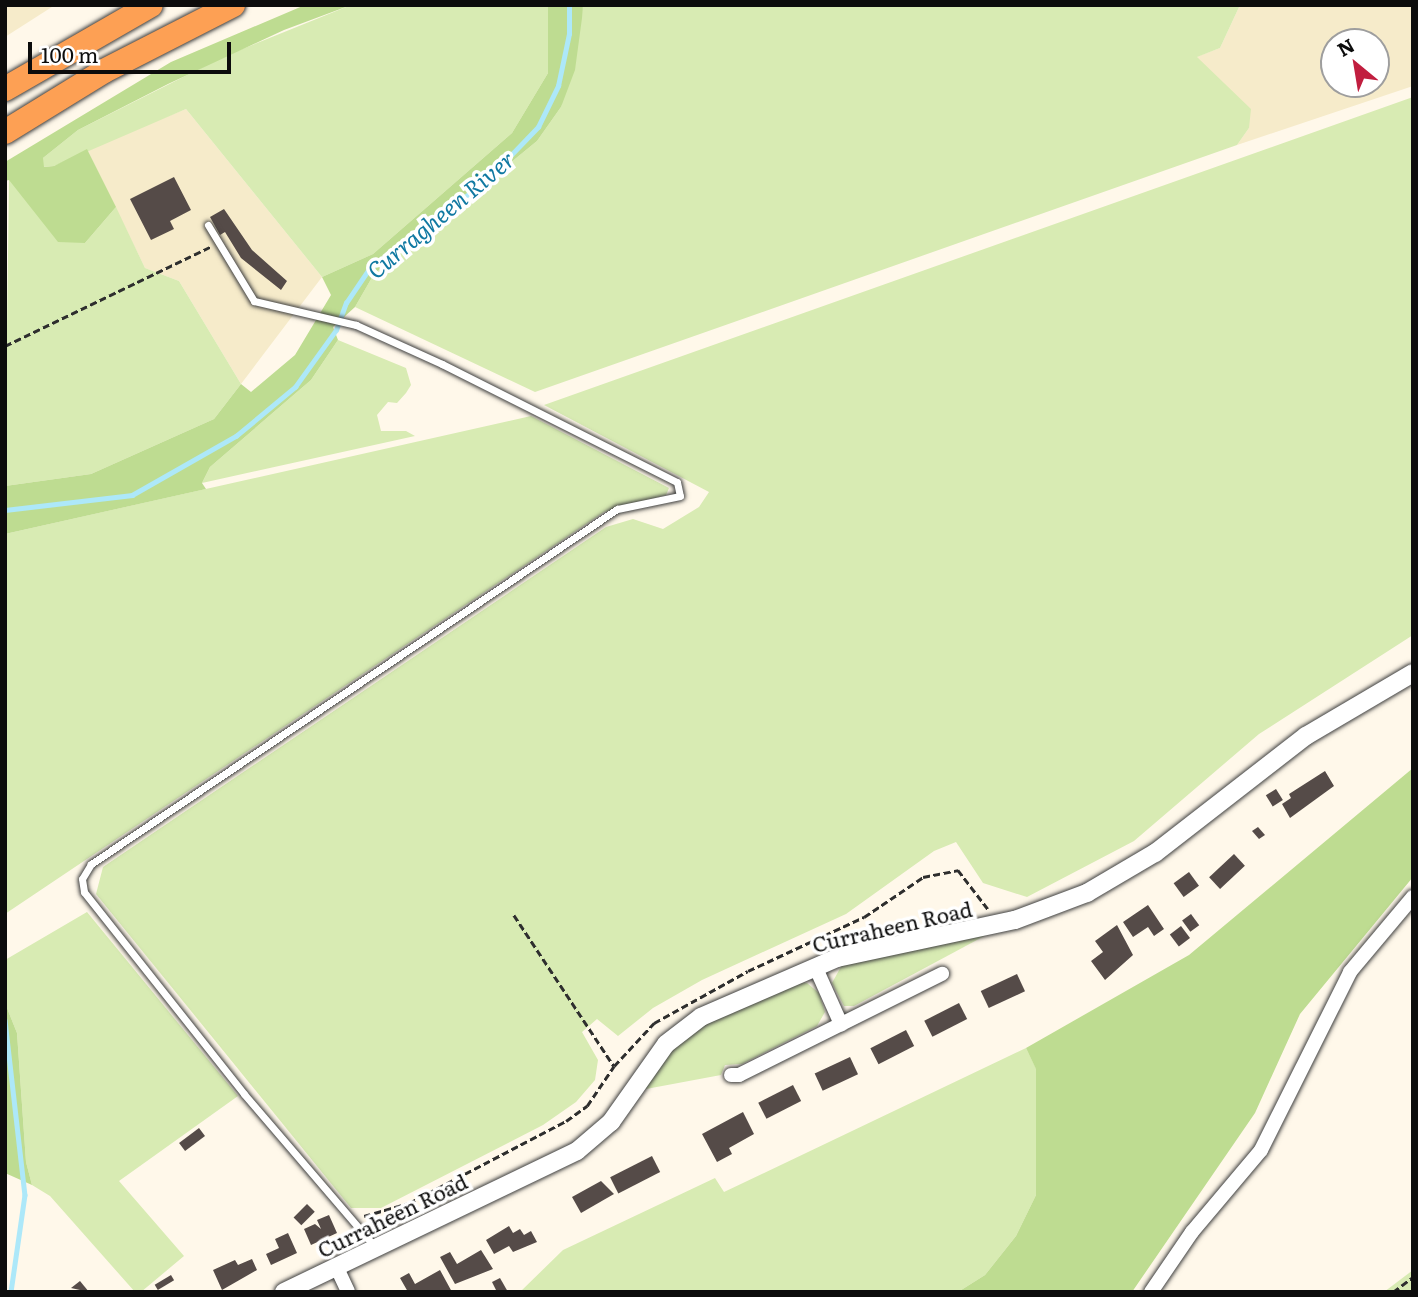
<!DOCTYPE html>
<style>
body{margin:0}
#map{position:relative;width:1418px;height:1297px;overflow:hidden;background:#fff8ea;font-family:Literata,serif}
div>[style]{position:absolute}
.farmland>*{inset:0;background:#f6ebca}
.green>*{inset:0;background:#d8ebb3}
.forest>*{inset:0;background:#bedc91}
.stream>*{height:4.5px;margin:-2.25px;padding:0 2.25px;transform-origin:2.25px;border-radius:2.25px;background:#ade8f9}
.building>*{inset:0;background:#554b48;transform-origin:0 0}
.path>*{height:2.5px;margin-top:-1.25px;transform-origin:0;background:repeating-linear-gradient(90deg,#2e2e2e 0 7px,transparent 0 10.5px)}
.roads{filter:drop-shadow(0 0 2px #3f3f3f) drop-shadow(0 0 2px #3f3f3f)}
.service>*{height:7px;margin:-3.5px;padding:0 3.5px;transform-origin:3.5px;border-radius:3.5px;background:#fff}
.minor>*{height:14px;margin:-7px;padding:0 7px;transform-origin:7px;border-radius:7px;background:#fff}
.tertiary>*{height:18px;margin:-9px;padding:0 9px;transform-origin:9px;border-radius:9px;background:#fff}
.trunk>*{height:24px;margin:-12px;padding:0 12px;transform-origin:12px;border-radius:12px;background:#fda054}
span{translate:-50% -50%;white-space:nowrap;text-align:center;line-height:1.15;-webkit-text-stroke:7px #fff;paint-order:stroke}
.street-label{font-size:21px;color:#0c0c0c}
.water-label{font-size:23px;color:#1079a2;font-style:italic}
.frame{position:absolute;inset:0;border:7px solid #0c0c0c;pointer-events:none}
.north{position:absolute;left:1320px;top:28px;width:70px;height:70px;box-sizing:border-box;background:#fff;border:2px solid #9e9e9e;border-radius:50%;rotate:330deg;font-size:19px;font-weight:700;line-height:28px;text-align:center;color:#0c0c0c}
.north::after{content:'';display:block;margin:auto;width:24px;height:32px;background:#c11e3f;clip-path:polygon(50% 0,100% 100%,50% 72%,0 100%)}
.scale{position:absolute;left:28px;top:42px;width:203px;height:32px;box-sizing:border-box;border:4px solid #0c0c0c;border-top:0;padding-left:9px;font-size:21px;line-height:24px;white-space:nowrap;color:#0c0c0c;-webkit-text-stroke:5px #fff;paint-order:stroke}
</style>
<div id="map">
<div class="farmland">
<div style="clip-path:polygon(5px 5px,55px 5px,5px 37px)"></div>
<div style="clip-path:polygon(evenodd,1240px 5px,1413px 5px,1413px 86px,1237px 145px,1249px 128px,1196px 57px,1220px 48px,1240px 5px,1334px 42px,1376px 42px,1376px 84px,1334px 84px,1334px 42px)"></div>
<div style="clip-path:polygon(186px 109px,322px 277px,241px 384px,179px 281px,145px 268px,87px 149px)"></div>
</div>
<div class="green">
<div style="clip-path:polygon(351px 5px,548px 5px,548px 73px,512px 133px,373px 254px,322px 277px,186px 109px,54px 166px,43px 167px,43px 158px,78px 130px,225px 56px)"></div>
<div style="clip-path:polygon(583px 5px,1240px 5px,1220px 48px,1197px 57px,1251px 109px,1249px 128px,1237px 145px,535px 392px,355px 307px,374px 274px,537px 141px,561px 107px)"></div>
<div style="clip-path:polygon(1413px 97px,1413px 635px,1259px 734px,1134px 841px,1027px 897px,983px 883px,956px 842px,934px 851px,846px 914px,702px 980px,653px 1008px,618px 1036px,597px 1019px,582px 1032px,598px 1060px,595px 1080px,576px 1102px,543px 1125px,381px 1208px,351px 1208px,96px 894px,103px 867px,606px 527px,633px 519px,663px 529px,699px 507px,709px 492px,544px 405px)"></div>
<div style="clip-path:polygon(9px 179px,85px 243px,116px 207px,145px 268px,179px 281px,241px 384px,214px 419px,91px 474px,5px 486px)"></div>
<div style="clip-path:polygon(338px 340px,406px 368px,411px 385px,406px 393px,397px 403px,388px 402px,377px 415px,381px 431px,406px 431px,415px 436px,202px 483px,210px 467px,311px 380px)"></div>
<div style="clip-path:polygon(531px 416px,669px 488px,666px 495px,604px 512px,5px 914px,5px 534px)"></div>
<div style="clip-path:polygon(87px 912px,238px 1096px,119px 1181px,184px 1256px,141px 1292px,135px 1292px,50px 1196px,32px 1185px,26px 1162px,17px 1033px,5px 1003px,5px 960px)"></div>
<div style="clip-path:polygon(990px 933px,854px 1006px,844px 1006px,832px 983px,843px 963px)"></div>
<div style="clip-path:polygon(795px 981px,807px 983px,819px 993px,825px 1012px,817px 1026px,742px 1064px,725px 1065px,721px 1075px,646px 1089px,646px 1078px,671px 1047px,695px 1028px)"></div>
<div style="clip-path:polygon(1026px 1048px,1036px 1068px,1036px 1195px,1016px 1236px,985px 1275px,958px 1292px,520px 1292px,563px 1250px,715px 1178px,724px 1192px)"></div>
<div style="clip-path:polygon(1413px 1270px,1413px 1292px,1384px 1292px)"></div>
</div>
<div class="forest">
<div style="clip-path:polygon(305px 5px,351px 5px,284px 30px,168px 84px,78px 130px,43px 158px,44px 167px,54px 166px,87px 149px,116px 207px,85px 243px,58px 242px,9px 180px,5px 181px,5px 162px,171px 62px)"></div>
<div style="clip-path:polygon(548px 5px,583px 5px,582px 18px,575px 70px,561px 107px,537px 141px,374px 274px,355px 307px,333px 327px,338px 340px,311px 380px,210px 467px,202px 483px,206px 489px,5px 534px,5px 486px,91px 474px,214px 419px,241px 384px,251px 392px,295px 355px,331px 295px,322px 277px,373px 254px,512px 133px,548px 73px)"></div>
<div style="clip-path:polygon(1413px 768px,1413px 877px,1300px 1014px,1255px 1113px,1132px 1292px,958px 1292px,985px 1275px,1016px 1236px,1036px 1195px,1036px 1069px,1026px 1048px,1189px 955px)"></div>
<div style="clip-path:polygon(5px 1003px,17px 1033px,26px 1162px,32px 1185px,5px 1173px)"></div>
</div>
<div class="stream">
<div style="left:5px;top:510px;width:128px;rotate:-6.7deg"></div>
<div style="left:132px;top:495px;width:120px;rotate:-29.6deg"></div>
<div style="left:236px;top:436px;width:77px;rotate:-39.7deg"></div>
<div style="left:295px;top:387px;width:70px;rotate:-54.3deg"></div>
<div style="left:336px;top:330px;width:29px;rotate:-70deg"></div>
<div style="left:346px;top:303px;width:40px;rotate:-56deg"></div>
<div style="left:368px;top:270px;width:148px;rotate:-37deg"></div>
<div style="left:486px;top:181px;width:75px;rotate:-46.1deg"></div>
<div style="left:538px;top:127px;width:46px;rotate:-64deg"></div>
<div style="left:558px;top:86px;width:53px;rotate:-78.1deg"></div>
<div style="left:569px;top:34px;width:29px;rotate:-90deg"></div>
<div style="left:5px;top:1020px;width:176px;rotate:83.5deg"></div>
<div style="left:25px;top:1195px;width:98px;rotate:98.2deg"></div>
</div>
<div class="building">
<div style="clip-path:polygon(174px 177px,191px 210px,170px 221px,174px 229px,151px 240px,130px 199px)"></div>
<div style="clip-path:polygon(224px 209px,252px 250px,287px 281px,281px 290px,241px 258px,225px 232px,220px 235px,210px 217px)"></div>
<div style="clip-path:polygon(1325px 771px,1334px 786px,1290px 818px,1282px 804px,1291px 798px,1289px 794px)"></div>
<div style="left:1276px;top:789px;width:13px;height:12px;rotate:58deg"></div>
<div style="clip-path:polygon(1258px 827px,1265px 835px,1259px 839px,1252px 831px)"></div>
<div style="left:1234px;top:854px;width:16px;height:34px;rotate:47deg"></div>
<div style="left:1189px;top:872px;width:17px;height:19px;rotate:54deg"></div>
<div style="clip-path:polygon(1148px 905px,1164px 929px,1154px 936px,1148px 927px,1133px 937px,1123px 922px)"></div>
<div style="left:1191px;top:914px;width:14px;height:11px;rotate:54deg"></div>
<div style="clip-path:polygon(1117px 925px,1133px 955px,1105px 980px,1091px 961px,1103px 952px,1095px 941px)"></div>
<div style="left:1181px;top:926px;width:15px;height:14px;rotate:53deg"></div>
<div style="left:1017px;top:974px;width:19px;height:40px;rotate:65deg"></div>
<div style="left:959px;top:1003px;width:18px;height:39px;rotate:63deg"></div>
<div style="left:906px;top:1030px;width:18px;height:40px;rotate:63deg"></div>
<div style="left:850px;top:1057px;width:19px;height:39px;rotate:65deg"></div>
<div style="left:793px;top:1085px;width:18px;height:39px;rotate:63deg"></div>
<div style="clip-path:polygon(743px 1112px,754px 1134px,729px 1148px,732px 1154px,717px 1162px,702px 1134px)"></div>
<div style="left:199px;top:1128px;width:10px;height:25px;rotate:53deg"></div>
<div style="left:652px;top:1156px;width:18px;height:47px;rotate:63deg"></div>
<div style="clip-path:polygon(601px 1181px,614px 1194px,581px 1213px,572px 1197px)"></div>
<div style="left:307px;top:1204px;width:11px;height:19px;rotate:45deg"></div>
<div style="clip-path:polygon(329px 1215px,337px 1233px,311px 1245px,304px 1229px,315px 1224px,321px 1229px,317px 1220px)"></div>
<div style="clip-path:polygon(509px 1226px,513px 1233px,520px 1229px,524px 1235px,531px 1231px,537px 1242px,513px 1252px,509px 1246px,494px 1254px,486px 1240px)"></div>
<div style="clip-path:polygon(288px 1233px,297px 1253px,271px 1265px,266px 1254px,279px 1248px,275px 1239px)"></div>
<div style="clip-path:polygon(481px 1250px,493px 1269px,455px 1284px,440px 1257px,450px 1252px,457px 1264px)"></div>
<div style="clip-path:polygon(252px 1259px,257px 1270px,222px 1290px,213px 1270px,235px 1260px,238px 1265px)"></div>
<div style="clip-path:polygon(440px 1270px,452px 1292px,408px 1292px,400px 1278px,409px 1273px,415px 1284px)"></div>
<div style="left:171px;top:1275px;width:6px;height:19px;rotate:59deg"></div>
<div style="clip-path:polygon(500px 1278px,508px 1292px,497px 1292px,492px 1282px)"></div>
<div style="clip-path:polygon(80px 1281px,89px 1292px,71px 1288px)"></div>
</div>
<div class="path">
<div style="left:5px;top:346px;width:228px;rotate:-25.8deg"></div>
<div style="left:514px;top:915px;width:181px;rotate:56.5deg"></div>
<div style="left:364px;top:1216px;width:47px;rotate:-16.1deg"></div>
<div style="left:409px;top:1203px;width:177px;rotate:-27.6deg"></div>
<div style="left:566px;top:1121px;width:26px;rotate:-36deg"></div>
<div style="left:587px;top:1106px;width:48px;rotate:-56deg"></div>
<div style="left:614px;top:1066px;width:59px;rotate:-47.1deg"></div>
<div style="left:654px;top:1023px;width:107px;rotate:-29deg"></div>
<div style="left:748px;top:971px;width:128px;rotate:-25deg"></div>
<div style="left:864px;top:917px;width:71px;rotate:-34.1deg"></div>
<div style="left:923px;top:877px;width:36px;rotate:-11deg"></div>
<div style="left:958px;top:870px;width:49px;rotate:52.4deg"></div>
<div style="left:1393px;top:1292px;width:25px;rotate:-37deg"></div>
</div>
<div class="roads">
<div class="service">
<div style="left:208px;top:225px;width:89px;rotate:58.8deg"></div>
<div style="left:254px;top:301px;width:105px;rotate:13.2deg"></div>
<div style="left:356px;top:325px;width:94px;rotate:24.4deg"></div>
<div style="left:442px;top:364px;width:263px;rotate:26.7deg"></div>
<div style="left:677px;top:482px;width:14px;rotate:78deg"></div>
<div style="left:680px;top:496px;width:64px;rotate:168.3deg"></div>
<div style="left:617px;top:509px;width:635px;rotate:145.98deg"></div>
<div style="left:91px;top:864px;width:17px;rotate:121deg"></div>
<div style="left:82px;top:879px;width:13px;rotate:81deg"></div>
<div style="left:84px;top:892px;width:258px;rotate:51.6deg"></div>
<div style="left:244px;top:1094px;width:203px;rotate:49.4deg"></div>
</div>
<div class="minor">
<div style="left:815px;top:966px;width:64px;rotate:65.9deg"></div>
<div style="left:731px;top:1075px;width:8px"></div>
<div style="left:739px;top:1075px;width:227px;rotate:-26.5deg"></div>
<div style="left:337px;top:1268px;width:26px;rotate:65deg"></div>
<div style="left:1151px;top:1292px;width:73px;rotate:-55.7deg"></div>
<div style="left:1192px;top:1232px;width:107px;rotate:-49.9deg"></div>
<div style="left:1261px;top:1150px;width:199px;rotate:-63.4deg"></div>
<div style="left:1350px;top:972px;width:98px;rotate:-50deg"></div>
</div>
<div class="tertiary">
<div style="left:284px;top:1292px;width:325px;rotate:-25.7deg"></div>
<div style="left:577px;top:1151px;width:45px;rotate:-40.5deg"></div>
<div style="left:611px;top:1122px;width:95px;rotate:-54.8deg"></div>
<div style="left:666px;top:1044px;width:44px;rotate:-37.6deg"></div>
<div style="left:701px;top:1017px;width:148px;rotate:-23.5deg"></div>
<div style="left:837px;top:958px;width:182px;rotate:-12.1deg"></div>
<div style="left:1015px;top:920px;width:77px;rotate:-20.6deg"></div>
<div style="left:1087px;top:893px;width:79px;rotate:-30.5deg"></div>
<div style="left:1155px;top:853px;width:191px;rotate:-37.8deg"></div>
<div style="left:1306px;top:736px;width:124px;rotate:-30.5deg"></div>
</div>
<div class="trunk">
<div style="left:5px;top:89px;width:168px;rotate:-29.9deg"></div>
<div style="left:5px;top:132px;width:116px;rotate:-31.6deg"></div>
<div style="left:104px;top:71px;width:145px;rotate:-27.1deg"></div>
</div>
</div>
<div class="street-label">
<span style="left:892px;top:926px;rotate:-13deg">Curraheen Road</span>
<span style="left:392px;top:1215px;rotate:-26deg">Curraheen Road</span>
</div>
<div class="water-label">
<span style="left:440px;top:214px;rotate:-40deg">Curragheen River</span>
</div>
<div class="frame"></div>
<div class="north">N</div>
<div class="scale">100 m</div>
</div>
